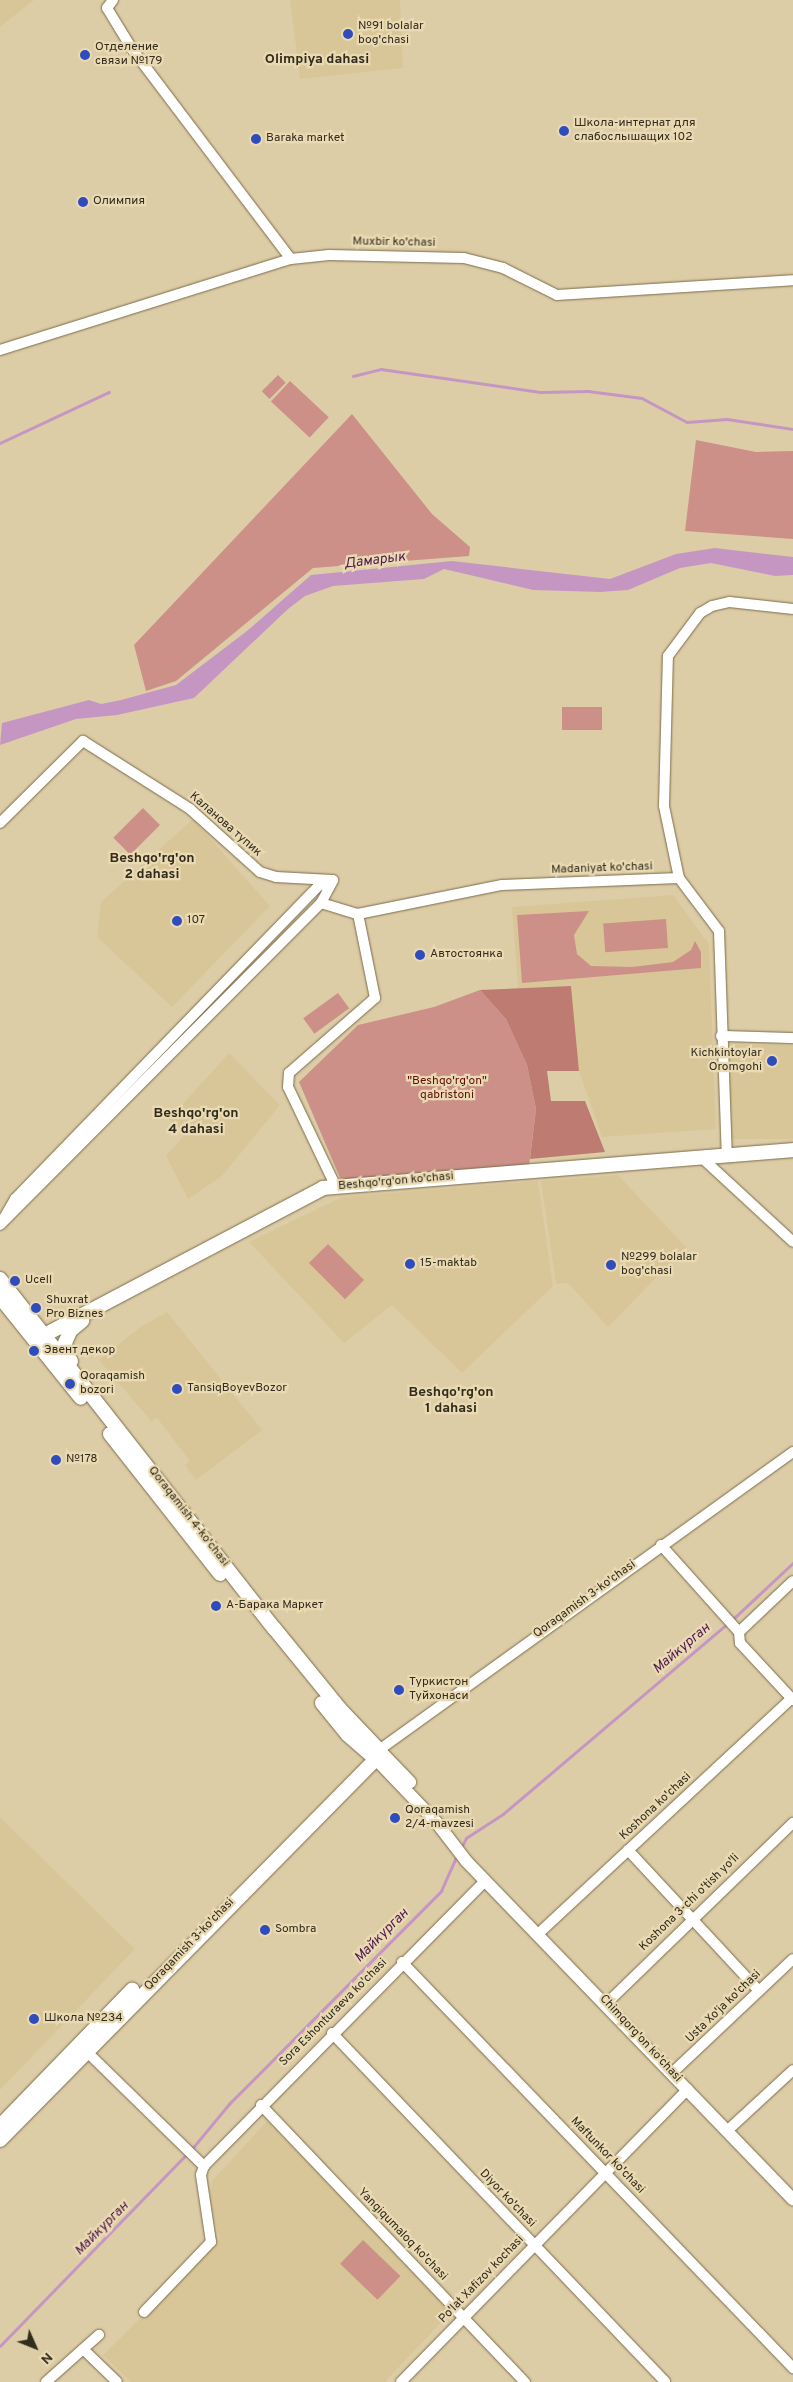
<!DOCTYPE html>
<meta charset="utf-8">
<style>
body{margin:0}
#map{position:relative;width:793px;height:2382px;overflow:hidden;background:#ddcda7;font-family:Overpass,sans-serif}
div>[style]{position:absolute}
.built>*{inset:0;background:#d9c698;transform-origin:0 0}
.green>*{inset:0;background:#cd9088;transform-origin:0 0}
.forest>*{inset:0;background:#bd7b72}
.water>*{inset:0;background:#c696c3}
.stream>*{height:2.5px;margin:-1.25px;padding:0 1.25px;transform-origin:1.25px;border-radius:1.25px;background:#c696c3}
.roads{filter:drop-shadow(0 0 1px #7b6c49) drop-shadow(0 0 1px #7b6c49)}
.minor>*{height:10px;margin:-5px;padding:0 5px;transform-origin:5px;border-radius:5px;background:#fff}
.tertiary>*{height:12px;margin:-6px;padding:0 6px;transform-origin:6px;border-radius:6px;background:#fff}
.secondary>*{height:14px;margin:-7px;padding:0 7px;transform-origin:7px;border-radius:7px;background:#fff}
.dots>*{width:14px;height:14px;translate:-50% -50%;box-sizing:border-box;border:2px solid #eadab3;border-radius:50%}
span{translate:-50% -50%;white-space:nowrap;text-align:center;line-height:1.15;-webkit-text-stroke:4.5px #eadab3;paint-order:stroke}
.poi-label{font-size:12px;color:#322c1d}
.left{translate:0 -50%;text-align:left}
.right{translate:-100% -50%;text-align:right}
.street-label{font-size:12px;color:#322c1d}
.park-label{font-size:12px;color:#5e0d0b}
.neighbourhood-label{font-size:14px;color:#322c1d;font-weight:700}
.water-label{font-size:14px;color:#50164f;font-style:italic}
.north{position:absolute;left:10px;top:2322px;width:50px;height:50px;-webkit-text-stroke:4px #eadab3;paint-order:stroke;rotate:134deg;font-size:14px;font-weight:700;line-height:20px;text-align:center;color:#322c1d}
.north::after{content:'';display:block;margin:auto;width:18px;height:22px;background:#322c1d;clip-path:polygon(50% 0,100% 100%,50% 72%,0 100%)}
</style>
<div id="map">
<div class="built">
<div style="clip-path:polygon(0 0,34px 0,0 27px)"></div>
<div style="clip-path:polygon(290px 0,400px 0,403px 68px,300px 79px)"></div>
<div style="clip-path:polygon(193px 819px,270px 906px,172px 1007px,97px 937px,101px 902px)"></div>
<div style="clip-path:polygon(673px 895px,709px 944px,716px 1129px,602px 1137px,579px 1071px,571px 986px,518px 988px,512px 907px)"></div>
<div style="left:793px;top:1045px;width:94px;height:63px;rotate:90deg"></div>
<div style="clip-path:polygon(229px 1053px,280px 1105px,222px 1176px,188px 1199px,166px 1156px,184px 1135px,169px 1119px)"></div>
<div style="clip-path:polygon(618px 1175px,686px 1247px,608px 1327px,568px 1283px,556px 1284px,541px 1181px)"></div>
<div style="clip-path:polygon(538px 1181px,553px 1286px,462px 1373px,392px 1305px,344px 1343px,249px 1242px,342px 1197px)"></div>
<div style="clip-path:polygon(167px 1312px,262px 1430px,196px 1480px,185px 1465px,190px 1461px,157px 1418px,151px 1421px,99px 1360px,139px 1328px)"></div>
<div style="clip-path:polygon(0 1817px,135px 1949px,0 2090px)"></div>
<div style="clip-path:polygon(267px 2121px,452px 2311px,385px 2382px,131px 2382px,103px 2355px,220px 2239px,210px 2202px,212px 2181px)"></div>
</div>
<div class="green">
<div style="left:278px;top:375px;width:11px;height:23px;rotate:45deg"></div>
<div style="left:290px;top:381px;width:53px;height:28px;rotate:43deg"></div>
<div style="clip-path:polygon(352px 414px,432px 514px,470px 547px,469px 556px,313px 568px,176px 681px,146px 691px,134px 645px)"></div>
<div style="clip-path:polygon(696px 440px,756px 452px,793px 451px,793px 539px,685px 531px)"></div>
<div style="left:602px;top:707px;width:23px;height:40px;rotate:90deg"></div>
<div style="left:143px;top:808px;width:24px;height:42px;rotate:45deg"></div>
<div style="clip-path:polygon(589px 911px,574px 935px,577px 954px,591px 966px,632px 967px,673px 962px,691px 950px,695px 941px,701px 952px,701px 968px,522px 983px,517px 915px)"></div>
<div style="left:666px;top:919px;width:29px;height:63px;rotate:86deg"></div>
<div style="clip-path:polygon(480px 990px,506px 1019px,527px 1065px,536px 1109px,529px 1166px,341px 1180px,299px 1082px,358px 1025px,434px 1007px)"></div>
<div style="left:338px;top:993px;width:19px;height:43px;rotate:54deg"></div>
<div style="left:328px;top:1244px;width:51px;height:27px;rotate:45deg"></div>
<div style="left:363px;top:2240px;width:52px;height:33px;rotate:44deg"></div>
</div>
<div class="forest">
<div style="clip-path:polygon(571px 986px,579px 1071px,547px 1071px,551px 1101px,585px 1101px,605px 1152px,530px 1159px,536px 1109px,527px 1065px,506px 1019px,480px 990px)"></div>
</div>
<div class="water">
<div style="clip-path:polygon(715px 548px,793px 557px,793px 575px,775px 576px,711px 563px,680px 568px,628px 590px,600px 592px,533px 590px,444px 569px,424px 579px,333px 586px,305px 596px,288px 609px,194px 698px,117px 715px,76px 719px,0 745px,2px 723px,89px 700px,101px 704px,121px 700px,176px 685px,247px 631px,311px 575px,452px 561px,610px 579px,676px 554px)"></div>
</div>
<div class="stream">
<div style="left:353px;top:376px;width:29px;rotate:-14deg"></div>
<div style="left:381px;top:369px;width:162px;rotate:8.2deg"></div>
<div style="left:541px;top:392px;width:47px;rotate:-1.2deg"></div>
<div style="left:588px;top:391px;width:54px;rotate:7.4deg"></div>
<div style="left:642px;top:398px;width:51px;rotate:28.1deg"></div>
<div style="left:687px;top:422px;width:40px;rotate:-4.3deg"></div>
<div style="left:727px;top:419px;width:67px;rotate:8.6deg"></div>
<div style="left:0;top:443px;width:120px;rotate:-25.1deg"></div>
<div style="left:732px;top:1620px;width:83px;rotate:-43.1deg"></div>
<div style="left:461px;top:1848px;width:11px;rotate:-63deg"></div>
<div style="left:466px;top:1838px;width:44px;rotate:-33deg"></div>
<div style="left:503px;top:1814px;width:294px;rotate:-40.3deg"></div>
<div style="left:191px;top:2150px;width:60px;rotate:-50.4deg"></div>
<div style="left:229px;top:2104px;width:301px;rotate:-45.1deg"></div>
<div style="left:441px;top:1891px;width:39px;rotate:-66deg"></div>
<div style="left:0;top:2346px;width:268px;rotate:-45.8deg"></div>
</div>
<div class="roads">
<div class="minor">
<div style="left:113px;top:0;width:10px;rotate:127deg"></div>
<div style="left:107px;top:8px;width:48px;rotate:58.6deg"></div>
<div style="left:132px;top:49px;width:263px;rotate:52.9deg"></div>
<div style="left:0;top:350px;width:305px;rotate:-17.4deg"></div>
<div style="left:291px;top:259px;width:38px;rotate:-6deg"></div>
<div style="left:329px;top:255px;width:135px;rotate:1.3deg"></div>
<div style="left:464px;top:258px;width:40px;rotate:14.4deg"></div>
<div style="left:503px;top:268px;width:60px;rotate:26.6deg"></div>
<div style="left:557px;top:295px;width:236px;rotate:-3.6deg"></div>
<div style="left:0;top:823px;width:117px;rotate:-44.7deg"></div>
<div style="left:83px;top:741px;width:127px;rotate:32.4deg"></div>
<div style="left:190px;top:809px;width:94px;rotate:42deg"></div>
<div style="left:260px;top:872px;width:17px;rotate:17deg"></div>
<div style="left:276px;top:877px;width:56px;rotate:3.1deg"></div>
<div style="left:679px;top:878px;width:74px;rotate:-101.8deg"></div>
<div style="left:664px;top:806px;width:150px;rotate:-88.5deg"></div>
<div style="left:668px;top:656px;width:54px;rotate:-53.3deg"></div>
<div style="left:700px;top:613px;width:14px;rotate:-30deg"></div>
<div style="left:712px;top:606px;width:18px;rotate:-13deg"></div>
<div style="left:730px;top:602px;width:63px;rotate:6.3deg"></div>
<div style="left:321px;top:903px;width:39px;rotate:17deg"></div>
<div style="left:358px;top:914px;width:147px;rotate:-11.4deg"></div>
<div style="left:502px;top:885px;width:177px;rotate:-2.3deg"></div>
<div style="left:679px;top:878px;width:66px;rotate:53deg"></div>
<div style="left:719px;top:931px;width:224px;rotate:88deg"></div>
<div style="left:721px;top:1036px;width:72px;rotate:1.6deg"></div>
<div style="left:701px;top:1157px;width:125px;rotate:42.7deg"></div>
<div style="left:336px;top:1187px;width:111px;rotate:-115.6deg"></div>
<div style="left:288px;top:1087px;width:14px;rotate:-86deg"></div>
<div style="left:289px;top:1073px;width:114px;rotate:-41.1deg"></div>
<div style="left:375px;top:998px;width:86px;rotate:-101.4deg"></div>
<div style="left:4px;top:1218px;width:22px;rotate:-60deg"></div>
<div style="left:15px;top:1199px;width:436px;rotate:-45.9deg"></div>
<div style="left:318px;top:886px;width:16px;rotate:-22deg"></div>
<div style="left:0;top:1225px;width:455px;rotate:-45.1deg"></div>
<div style="left:321px;top:903px;width:26px;rotate:-62deg"></div>
<div style="left:661px;top:1545px;width:117px;rotate:48.1deg"></div>
<div style="left:739px;top:1632px;width:11px;rotate:85deg"></div>
<div style="left:740px;top:1643px;width:78px;rotate:47.1deg"></div>
<div style="left:739px;top:1632px;width:74px;rotate:-43.4deg"></div>
<div style="left:379px;top:1750px;width:510px;rotate:-35.75deg"></div>
<div style="left:628px;top:1850px;width:192px;rotate:47.1deg"></div>
<div style="left:538px;top:1934px;width:345px;rotate:-42.9deg"></div>
<div style="left:402px;top:1962px;width:564px;rotate:46.08deg"></div>
<div style="left:607px;top:2003px;width:259px;rotate:-44.1deg"></div>
<div style="left:332px;top:2033px;width:482px;rotate:46.3deg"></div>
<div style="left:84px;top:2049px;width:168px;rotate:44.3deg"></div>
<div style="left:672px;top:2073px;width:166px;rotate:-43.3deg"></div>
<div style="left:261px;top:2105px;width:383px;rotate:46.4deg"></div>
<div style="left:728px;top:2130px;width:88px;rotate:-42.7deg"></div>
<div style="left:144px;top:2312px;width:97px;rotate:-46.3deg"></div>
<div style="left:211px;top:2242px;width:68px;rotate:-98.5deg"></div>
<div style="left:201px;top:2175px;width:9px;rotate:-72deg"></div>
<div style="left:204px;top:2166px;width:400px;rotate:-45.4deg"></div>
<div style="left:83px;top:2349px;width:47px;rotate:44.1deg"></div>
<div style="left:46px;top:2382px;width:71px;rotate:-41.6deg"></div>
<div style="left:401px;top:2382px;width:410px;rotate:-45.6deg"></div>
</div>
<div class="tertiary">
<div style="left:381px;top:1752px;width:42px;rotate:46deg"></div>
<div style="left:376px;top:1759px;width:88px;rotate:46.4deg"></div>
<div style="left:437px;top:1823px;width:49px;rotate:52.4deg"></div>
<div style="left:467px;top:1862px;width:469px;rotate:46deg"></div>
</div>
<div class="secondary">
<div style="left:0;top:1279px;width:444px;rotate:51.9deg"></div>
<div style="left:274px;top:1628px;width:104px;rotate:50.8deg"></div>
<div style="left:340px;top:1709px;width:57px;rotate:46.4deg"></div>
<div style="left:0;top:1297px;width:129px;rotate:51.3deg"></div>
<div style="left:35px;top:1340px;width:326px;rotate:-27.8deg"></div>
<div style="left:323px;top:1188px;width:472px;rotate:-4.6deg"></div>
<div style="left:71px;top:1361px;width:10px;rotate:-127deg"></div>
<div style="left:65px;top:1353px;width:10px;rotate:-90deg"></div>
<div style="left:65px;top:1343px;width:13px;rotate:-67deg"></div>
<div style="left:70px;top:1331px;width:16px;rotate:-40deg"></div>
<div style="left:110px;top:1434px;width:178px;rotate:51.8deg"></div>
<div style="left:322px;top:1703px;width:41px;rotate:50.9deg"></div>
<div style="left:348px;top:1735px;width:37px;rotate:41deg"></div>
<div style="left:0;top:2126px;width:190px;rotate:-45.9deg"></div>
<div style="left:0;top:2140px;width:535px;rotate:-45.38deg"></div>
<div style="left:376px;top:1759px;width:9px;rotate:-69deg"></div>
</div>
</div>
<div class="dots">
<div style="left:348px;top:34px;background:#304cbc"></div>
<div style="left:85px;top:55px;background:#304cbc"></div>
<div style="left:564px;top:131px;background:#304cbc"></div>
<div style="left:256px;top:139px;background:#304cbc"></div>
<div style="left:83px;top:202px;background:#304cbc"></div>
<div style="left:177px;top:921px;background:#304cbc"></div>
<div style="left:420px;top:955px;background:#304cbc"></div>
<div style="left:772px;top:1061px;background:#304cbc"></div>
<div style="left:410px;top:1264px;background:#304cbc"></div>
<div style="left:611px;top:1265px;background:#304cbc"></div>
<div style="left:15px;top:1281px;background:#304cbc"></div>
<div style="left:36px;top:1308px;background:#304cbc"></div>
<div style="left:34px;top:1351px;background:#304cbc"></div>
<div style="left:70px;top:1384px;background:#304cbc"></div>
<div style="left:177px;top:1389px;background:#304cbc"></div>
<div style="left:56px;top:1460px;background:#304cbc"></div>
<div style="left:216px;top:1606px;background:#304cbc"></div>
<div style="left:399px;top:1690px;background:#304cbc"></div>
<div style="left:395px;top:1818px;background:#304cbc"></div>
<div style="left:265px;top:1930px;background:#304cbc"></div>
<div style="left:34px;top:2019px;background:#304cbc"></div>
</div>
<div class="poi-label">
<span class="left" style="left:358px;top:34px">№91 bolalar<br>bog'chasi</span>
<span class="left" style="left:95px;top:55px">Отделение<br>связи №179</span>
<span class="left" style="left:574px;top:131px">Школа-интернат для<br>слабослышащих 102</span>
<span class="left" style="left:266px;top:139px">Baraka market</span>
<span class="left" style="left:93px;top:202px">Олимпия</span>
<span class="left" style="left:187px;top:921px">107</span>
<span class="left" style="left:430px;top:955px">Автостоянка</span>
<span class="right" style="left:762px;top:1061px">Kichkintoylar<br>Oromgohi</span>
<span class="left" style="left:621px;top:1265px">№299 bolalar<br>bog'chasi</span>
<span class="left" style="left:420px;top:1264px">15-maktab</span>
<span class="left" style="left:25px;top:1281px">Ucell</span>
<span class="left" style="left:46px;top:1308px">Shuxrat<br>Pro Biznes</span>
<span class="left" style="left:44px;top:1351px">Эвент декор</span>
<span class="left" style="left:80px;top:1384px">Qoraqamish<br>bozori</span>
<span class="left" style="left:187px;top:1389px">TansiqBoyevBozor</span>
<span class="left" style="left:66px;top:1460px">№178</span>
<span class="left" style="left:226px;top:1606px">А-Барака Маркет</span>
<span class="left" style="left:409px;top:1690px">Туркистон<br>Туйхонаси</span>
<span class="left" style="left:405px;top:1818px">Qoraqamish<br>2/4-mavzesi</span>
<span class="left" style="left:275px;top:1930px">Sombra</span>
<span class="left" style="left:44px;top:2019px">Школа №234</span>
</div>
<div class="street-label">
<span style="left:394px;top:243px;rotate:1deg">Muxbir ko'chasi</span>
<span style="left:225px;top:825px;rotate:41deg">Каланова тупик</span>
<span style="left:602px;top:869px;rotate:-2deg">Madaniyat ko'chasi</span>
<span style="left:396px;top:1182px;rotate:-5deg">Beshqo'rg'on ko'chasi</span>
<span style="left:188px;top:1517px;rotate:52deg">Qoraqamish 4-ko'chasi</span>
<span style="left:585px;top:1600px;rotate:-36deg">Qoraqamish 3-ko'chasi</span>
<span style="left:656px;top:1807px;rotate:-43deg">Koshona ko'chasi</span>
<span style="left:690px;top:1903px;rotate:-44deg">Koshona 3-chi o'tish yo'li</span>
<span style="left:190px;top:1945px;rotate:-46deg">Qoraqamish 3-ko'chasi</span>
<span style="left:724px;top:2007px;rotate:-44deg">Usta Xo'ja ko'chasi</span>
<span style="left:334px;top:2013px;rotate:-45deg">Sora Eshonturaeva ko'chasi</span>
<span style="left:640px;top:2039px;rotate:47deg">Chimqorg'on ko'chasi</span>
<span style="left:607px;top:2156px;rotate:46deg">Maftunkor ko'chasi</span>
<span style="left:507px;top:2199px;rotate:46deg">Diyor ko'chasi</span>
<span style="left:402px;top:2235px;rotate:46deg">Yangiqumaloq ko'chasi</span>
<span style="left:482px;top:2280px;rotate:-46deg">Po'lat Xafizov kochasi</span>
</div>
<div class="park-label">
<span style="left:447px;top:1089px">"Beshqo'rg'on"<br>qabristoni</span>
</div>
<div class="neighbourhood-label">
<span style="left:317px;top:60px">Olimpiya dahasi</span>
<span style="left:152px;top:867px">Beshqo'rg'on<br>2 dahasi</span>
<span style="left:196px;top:1122px">Beshqo'rg'on<br>4 dahasi</span>
<span style="left:451px;top:1401px">Beshqo'rg'on<br>1 dahasi</span>
</div>
<div class="water-label">
<span style="left:375px;top:561px;rotate:-7deg">Дамарык</span>
<span style="left:682px;top:1649px;rotate:-40deg">Майкурган</span>
<span style="left:382px;top:1936px;rotate:-45deg">Майкурган</span>
<span style="left:102px;top:2229px;rotate:-45deg">Майкурган</span>
</div>
<div class="north">N</div>
</div>
